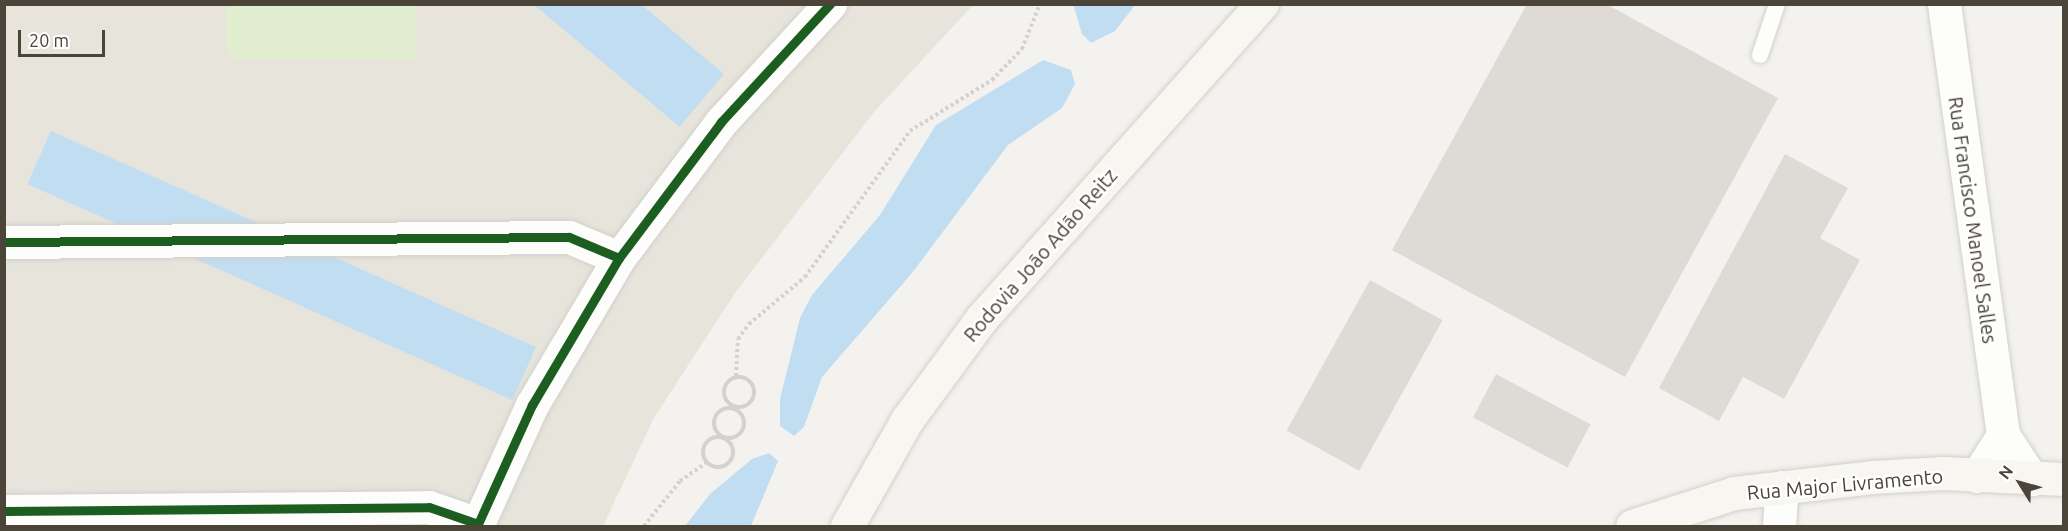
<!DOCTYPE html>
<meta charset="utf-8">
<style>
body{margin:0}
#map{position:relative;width:2068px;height:531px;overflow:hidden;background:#f4f2ee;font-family:Ubuntu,sans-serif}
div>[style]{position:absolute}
.residential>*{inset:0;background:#e7e4dc}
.green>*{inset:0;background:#e1eecf}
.water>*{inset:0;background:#c0ddf1;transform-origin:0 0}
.building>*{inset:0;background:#dedbd6;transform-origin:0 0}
.path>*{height:4px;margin-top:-2px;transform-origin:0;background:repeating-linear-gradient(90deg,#d3d2cc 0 3px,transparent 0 6px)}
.path>.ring{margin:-2px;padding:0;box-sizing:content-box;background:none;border:4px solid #d3d2cc;border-radius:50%}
.roads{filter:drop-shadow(0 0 2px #d2d0cb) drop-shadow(0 0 2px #d2d0cb)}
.service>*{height:16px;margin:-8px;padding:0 8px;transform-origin:8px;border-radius:8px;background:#fdfdfc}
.minor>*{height:33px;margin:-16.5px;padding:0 16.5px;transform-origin:16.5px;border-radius:16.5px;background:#fdfdfc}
.secondary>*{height:33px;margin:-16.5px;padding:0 16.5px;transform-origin:16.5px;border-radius:16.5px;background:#f7f6f1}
.cycleway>*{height:9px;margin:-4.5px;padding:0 4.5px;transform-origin:4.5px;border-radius:4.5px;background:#1b5e20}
span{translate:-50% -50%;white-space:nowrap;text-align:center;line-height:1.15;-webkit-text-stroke:5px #fff;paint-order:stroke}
.street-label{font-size:20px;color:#4b4439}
.frame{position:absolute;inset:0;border:6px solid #4b4439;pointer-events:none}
.north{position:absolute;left:1990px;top:453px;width:60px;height:60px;-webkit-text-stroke:4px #fff;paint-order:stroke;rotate:307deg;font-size:16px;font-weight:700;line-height:24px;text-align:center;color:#4b4439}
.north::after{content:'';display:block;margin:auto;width:21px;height:27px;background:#4b4439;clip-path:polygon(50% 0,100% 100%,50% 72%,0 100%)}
.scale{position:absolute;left:18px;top:30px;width:87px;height:27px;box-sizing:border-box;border:3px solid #4b4439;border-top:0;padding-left:8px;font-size:18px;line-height:21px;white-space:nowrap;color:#4b4439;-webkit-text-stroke:4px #fff;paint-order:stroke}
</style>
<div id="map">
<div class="residential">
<div style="clip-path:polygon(4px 5px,973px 5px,874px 112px,735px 293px,654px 418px,603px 526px,5px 526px)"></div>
</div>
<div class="green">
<div style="clip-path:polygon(226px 5px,416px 5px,415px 60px,235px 59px,227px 53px)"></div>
</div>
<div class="water">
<div style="clip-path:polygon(1073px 4px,1135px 4px,1135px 5px,1115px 31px,1091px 43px,1082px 34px)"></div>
<div style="clip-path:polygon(1043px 60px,1071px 70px,1075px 84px,1062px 108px,1008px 145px,912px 273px,822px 377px,804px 427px,794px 436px,780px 426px,780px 399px,800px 318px,812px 295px,880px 215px,936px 125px)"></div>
<div style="left:724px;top:74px;width:69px;height:719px;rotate:130deg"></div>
<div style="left:536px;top:347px;width:58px;height:531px;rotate:114deg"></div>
<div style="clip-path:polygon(769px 453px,778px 461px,751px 526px,685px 526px,710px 494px,752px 459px)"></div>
</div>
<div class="building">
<div style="clip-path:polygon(1527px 4px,1606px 4px,1778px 98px,1625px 377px,1392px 250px)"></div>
<div style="clip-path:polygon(1785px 154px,1848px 188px,1820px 238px,1860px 260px,1784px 399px,1743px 377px,1719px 421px,1659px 388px)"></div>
<div style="left:1370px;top:280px;width:83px;height:172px;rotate:29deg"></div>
<div style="left:1496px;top:374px;width:107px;height:49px;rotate:28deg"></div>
</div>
<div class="path">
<div style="left:736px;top:376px;width:37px;rotate:-87deg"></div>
<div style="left:738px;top:339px;width:19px;rotate:-54deg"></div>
<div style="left:749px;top:324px;width:73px;rotate:-40deg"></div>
<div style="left:805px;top:277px;width:180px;rotate:-54.3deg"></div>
<div style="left:910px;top:131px;width:97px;rotate:-31.9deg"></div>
<div style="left:992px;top:80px;width:43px;rotate:-45.9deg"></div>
<div style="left:1022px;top:49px;width:48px;rotate:-68.2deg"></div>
<div class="ring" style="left:724px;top:377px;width:26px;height:26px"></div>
<div class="ring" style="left:714px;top:408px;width:26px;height:26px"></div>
<div class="ring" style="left:703px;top:437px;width:26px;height:26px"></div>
<div style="left:644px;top:526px;width:58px;rotate:-51.3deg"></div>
<div style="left:680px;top:481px;width:33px;rotate:-35deg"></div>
</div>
<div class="roads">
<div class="service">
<div style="left:1760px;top:55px;width:54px;rotate:-71.6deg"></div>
</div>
<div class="minor">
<div style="left:1944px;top:4px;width:435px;rotate:82.2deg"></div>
<div style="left:4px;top:242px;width:565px;rotate:-0.51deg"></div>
<div style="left:569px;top:237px;width:54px;rotate:22.8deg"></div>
<div style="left:1977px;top:476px;width:49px;rotate:-57.6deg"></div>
<div style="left:2003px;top:435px;width:53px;rotate:56.6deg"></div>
<div style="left:4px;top:511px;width:425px;rotate:-0.5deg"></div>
<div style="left:429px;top:507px;width:52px;rotate:19.1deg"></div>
<div style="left:477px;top:526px;width:133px;rotate:-65.6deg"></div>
<div style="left:532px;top:405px;width:171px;rotate:-59.4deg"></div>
<div style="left:619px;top:258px;width:170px;rotate:-53.1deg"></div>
<div style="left:721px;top:122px;width:161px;rotate:-47.3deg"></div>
<div style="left:1779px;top:526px;width:39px;rotate:-86deg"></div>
</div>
<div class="secondary">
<div style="left:847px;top:526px;width:122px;rotate:-60.5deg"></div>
<div style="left:907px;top:420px;width:127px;rotate:-53.7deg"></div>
<div style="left:982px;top:318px;width:421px;rotate:-48.3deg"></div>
<div style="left:1632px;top:526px;width:107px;rotate:-17.9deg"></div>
<div style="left:1734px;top:493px;width:139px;rotate:-6.6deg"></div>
<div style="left:1872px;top:477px;width:71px;rotate:-3.2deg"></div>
<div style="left:1943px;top:473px;width:121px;rotate:2.8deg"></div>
</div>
</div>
<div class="cycleway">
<div style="left:4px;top:242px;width:565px;rotate:-0.51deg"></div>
<div style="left:569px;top:237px;width:54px;rotate:22.8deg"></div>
<div style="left:4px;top:511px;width:425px;rotate:-0.5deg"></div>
<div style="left:429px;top:507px;width:52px;rotate:19.1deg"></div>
<div style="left:477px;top:526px;width:133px;rotate:-65.6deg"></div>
<div style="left:532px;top:405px;width:171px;rotate:-59.4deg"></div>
<div style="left:619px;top:258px;width:170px;rotate:-53.1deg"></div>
<div style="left:721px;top:122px;width:161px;rotate:-47.3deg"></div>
</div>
<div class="street-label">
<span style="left:1973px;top:220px;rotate:82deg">Rua Francisco Manoel Salles</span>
<span style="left:1040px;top:255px;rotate:-49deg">Rodovia João Adão Reitz</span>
<span style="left:1845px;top:484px;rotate:-5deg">Rua Major Livramento</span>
</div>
<div class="frame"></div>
<div class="north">N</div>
<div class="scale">20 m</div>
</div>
